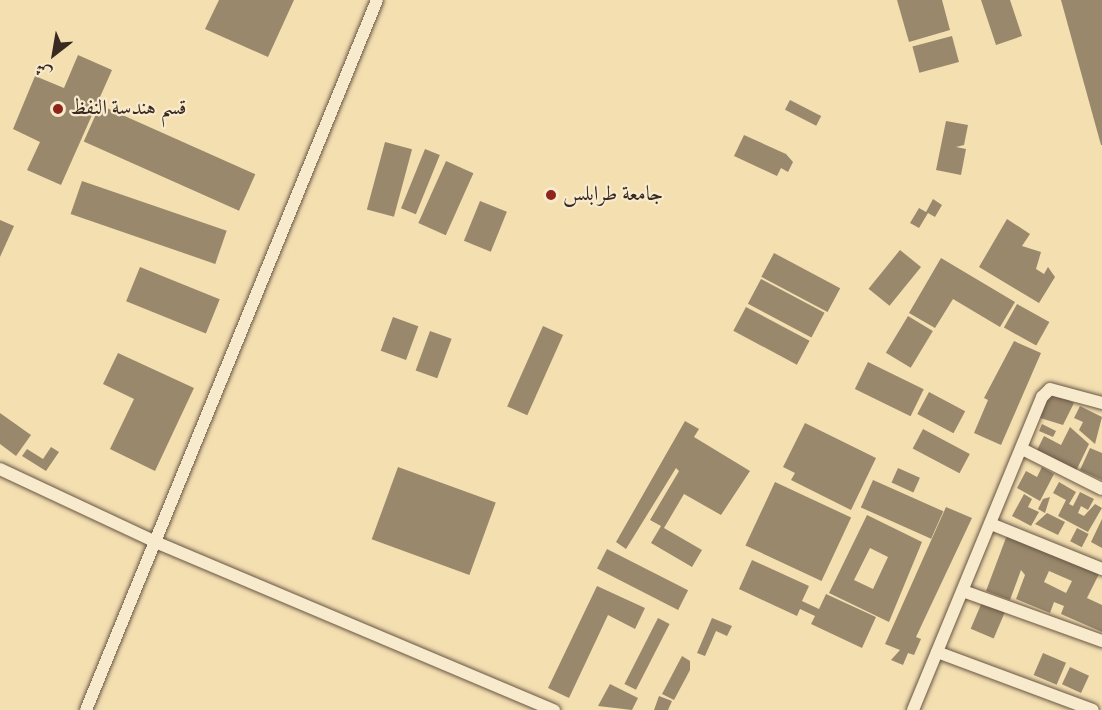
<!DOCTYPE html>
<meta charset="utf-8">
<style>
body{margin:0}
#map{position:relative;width:1102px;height:710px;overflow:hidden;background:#f4dfb1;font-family:"Sorts Mill Goudy",Amiri,serif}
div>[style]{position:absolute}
.building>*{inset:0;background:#9a886c;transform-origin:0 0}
.roads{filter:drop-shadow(0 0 2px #675645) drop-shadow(0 0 2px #675645)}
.street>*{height:12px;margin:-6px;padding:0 6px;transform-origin:6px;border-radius:6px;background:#f8eacc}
.dots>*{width:16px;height:16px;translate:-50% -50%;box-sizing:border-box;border:3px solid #f8eacc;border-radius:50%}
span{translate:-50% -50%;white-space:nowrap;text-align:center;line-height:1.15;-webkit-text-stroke:4.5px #f8eacc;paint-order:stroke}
.poi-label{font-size:21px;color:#382921}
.left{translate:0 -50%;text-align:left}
.north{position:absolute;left:24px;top:24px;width:60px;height:60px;-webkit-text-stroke:4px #f8eacc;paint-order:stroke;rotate:211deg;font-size:16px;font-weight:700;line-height:24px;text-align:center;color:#382921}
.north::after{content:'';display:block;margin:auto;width:21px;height:27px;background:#382921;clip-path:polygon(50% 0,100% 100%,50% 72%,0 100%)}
</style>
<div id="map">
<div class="building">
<div style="clip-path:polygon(219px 0,294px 0,268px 57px,205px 29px)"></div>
<div style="clip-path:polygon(897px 0,942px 0,950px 30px,909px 42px)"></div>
<div style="clip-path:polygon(981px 0,1010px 0,1022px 36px,996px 45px)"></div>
<div style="clip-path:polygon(1061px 0,1102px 0,1102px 145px,1101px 145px)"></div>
<div style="left:952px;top:36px;width:27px;height:41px;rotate:75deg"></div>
<div style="clip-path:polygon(78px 55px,112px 70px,61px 185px,27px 170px,40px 142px,13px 129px,35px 76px,64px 88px)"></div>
<div style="left:790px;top:100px;width:35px;height:11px;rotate:27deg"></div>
<div style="left:100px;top:105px;width:170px;height:40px;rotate:24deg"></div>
<div style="clip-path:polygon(946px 121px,968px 125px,964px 145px,956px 147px,966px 149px,961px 175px,936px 170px)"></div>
<div style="clip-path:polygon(744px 135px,786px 154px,793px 162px,788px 172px,781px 168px,777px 176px,734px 156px)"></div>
<div style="left:385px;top:142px;width:28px;height:70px;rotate:15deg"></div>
<div style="left:425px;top:149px;width:16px;height:64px;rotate:22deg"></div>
<div style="left:446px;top:161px;width:30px;height:68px;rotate:24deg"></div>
<div style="left:82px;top:181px;width:153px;height:35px;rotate:19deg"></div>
<div style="clip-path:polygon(933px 199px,942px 205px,935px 217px,928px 213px,919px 228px,910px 223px,919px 208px,926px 212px)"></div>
<div style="left:480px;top:201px;width:29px;height:43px;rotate:22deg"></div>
<div style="clip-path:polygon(1007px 219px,1030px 234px,1022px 246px,1041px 252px,1036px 269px,1044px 274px,1048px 267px,1055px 277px,1039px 303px,979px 267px)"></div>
<div style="clip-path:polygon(0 220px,14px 226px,0 257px)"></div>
<div style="left:900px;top:250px;width:27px;height:50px;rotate:39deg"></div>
<div style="left:774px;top:253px;width:75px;height:27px;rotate:28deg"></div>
<div style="clip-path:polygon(941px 258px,1015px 302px,1000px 327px,953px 299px,935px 328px,909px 313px)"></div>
<div style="left:140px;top:267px;width:86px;height:37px;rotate:22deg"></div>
<div style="left:761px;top:279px;width:72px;height:28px;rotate:28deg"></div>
<div style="left:1017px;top:304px;width:37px;height:27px;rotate:29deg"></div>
<div style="left:746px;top:307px;width:72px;height:27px;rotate:28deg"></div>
<div style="left:908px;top:316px;width:29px;height:43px;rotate:31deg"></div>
<div style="left:393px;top:317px;width:27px;height:36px;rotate:20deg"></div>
<div style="left:543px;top:326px;width:22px;height:88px;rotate:24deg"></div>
<div style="left:430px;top:331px;width:23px;height:42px;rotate:20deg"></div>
<div style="clip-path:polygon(1014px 341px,1041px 353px,1001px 445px,974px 433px,988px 400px,984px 398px)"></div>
<div style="clip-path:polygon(118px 353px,194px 388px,155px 471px,110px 449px,134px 399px,103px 384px)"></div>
<div style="left:868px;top:362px;width:62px;height:30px;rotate:26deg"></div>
<div style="clip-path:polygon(1051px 391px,1074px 403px,1063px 425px,1037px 417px)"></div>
<div style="left:929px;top:392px;width:41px;height:25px;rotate:28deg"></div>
<div style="clip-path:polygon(1080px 406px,1102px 417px,1095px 444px,1079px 430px,1083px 422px,1074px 418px)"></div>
<div style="clip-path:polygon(0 413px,31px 435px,16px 456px,0 444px)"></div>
<div style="clip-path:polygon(685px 421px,699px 429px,694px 437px,750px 471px,721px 515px,684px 494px,664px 528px,702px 550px,692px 567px,651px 543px,661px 526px,650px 520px,679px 471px,676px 468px,626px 549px,616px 542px)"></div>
<div style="clip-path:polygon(805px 423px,876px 458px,851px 510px,791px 480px,795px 473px,783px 467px)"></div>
<div style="clip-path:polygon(1042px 424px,1056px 431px,1053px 437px,1039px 431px)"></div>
<div style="clip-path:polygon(1070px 427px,1089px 444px,1076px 471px,1036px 452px,1044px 436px,1061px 445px)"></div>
<div style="left:923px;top:429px;width:53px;height:22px;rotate:28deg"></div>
<div style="clip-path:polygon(51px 447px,59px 452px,46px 471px,22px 456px,27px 449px,43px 459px)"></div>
<div style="clip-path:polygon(1090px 448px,1102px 453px,1102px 480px,1080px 470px)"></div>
<div style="left:398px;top:467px;width:104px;height:77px;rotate:20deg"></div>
<div style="clip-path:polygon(1042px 467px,1054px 474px,1040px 501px,1017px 488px,1026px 471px,1037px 477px)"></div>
<div style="left:898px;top:468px;width:24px;height:16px;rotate:24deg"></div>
<div style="left:873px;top:480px;width:77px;height:30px;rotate:24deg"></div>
<div style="left:775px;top:482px;width:84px;height:70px;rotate:25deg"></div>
<div style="clip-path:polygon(1059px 482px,1076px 492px,1069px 504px,1073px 506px,1080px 492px,1094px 499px,1088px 510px,1081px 506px,1078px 513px,1084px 516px,1095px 504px,1102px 508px,1088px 532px,1058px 516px,1066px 500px,1053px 493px)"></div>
<div style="clip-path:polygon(1024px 494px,1032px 499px,1028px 507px,1039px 512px,1031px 526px,1012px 516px)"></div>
<div style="clip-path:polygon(1050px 497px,1045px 513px,1038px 509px,1043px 499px)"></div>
<div style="clip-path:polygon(946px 507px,972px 518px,916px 637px,921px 639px,914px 655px,908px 653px,903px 665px,891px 660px,900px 650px,885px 644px)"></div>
<div style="clip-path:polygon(1047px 513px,1065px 522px,1058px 535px,1035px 524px)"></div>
<div style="clip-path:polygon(evenodd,867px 515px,922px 542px,889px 622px,829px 593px,867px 515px,870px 548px,888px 557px,873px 589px,854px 580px,870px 548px)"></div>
<div style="clip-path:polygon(1102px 519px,1102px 548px,1091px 542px)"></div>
<div style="left:1077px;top:528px;width:13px;height:15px;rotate:27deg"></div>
<div style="clip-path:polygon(evenodd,1007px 535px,1099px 574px,1087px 598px,1102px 605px,1102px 632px,1061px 614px,1064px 606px,1054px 602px,1050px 613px,1016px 599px,1025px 575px,1021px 570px,1010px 600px,986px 591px,1007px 535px,1049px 571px,1072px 581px,1066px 593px,1044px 582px,1049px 571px)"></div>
<div style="left:607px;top:549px;width:91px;height:22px;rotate:27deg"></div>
<div style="clip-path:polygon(752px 560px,809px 586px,802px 601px,819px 609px,826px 594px,876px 617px,862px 648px,811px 624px,815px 616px,800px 609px,797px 616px,739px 589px)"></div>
<div style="clip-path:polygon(597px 586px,645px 608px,635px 629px,608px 615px,569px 698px,548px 688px)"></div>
<div style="left:982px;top:602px;width:25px;height:29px;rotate:23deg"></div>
<div style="left:658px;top:618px;width:13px;height:74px;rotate:27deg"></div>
<div style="clip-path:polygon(712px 618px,732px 626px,727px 636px,716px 631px,705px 656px,697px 653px)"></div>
<div style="left:1043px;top:653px;width:25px;height:24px;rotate:23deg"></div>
<div style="clip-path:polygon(682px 656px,690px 661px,690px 670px,674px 700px,662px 694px)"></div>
<div style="left:1070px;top:667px;width:21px;height:19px;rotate:25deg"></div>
<div style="clip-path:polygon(610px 684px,638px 698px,632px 710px,598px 706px)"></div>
<div style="clip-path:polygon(659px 696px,672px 701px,668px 710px,654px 710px)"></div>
</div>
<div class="roads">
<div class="street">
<div style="left:1022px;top:449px;width:89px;rotate:26.6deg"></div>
<div style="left:0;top:469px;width:174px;rotate:25.1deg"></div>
<div style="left:158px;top:543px;width:430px;rotate:22.9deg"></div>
<div style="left:991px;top:524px;width:120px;rotate:22.1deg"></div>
<div style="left:963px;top:591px;width:148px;rotate:19.8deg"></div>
<div style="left:937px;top:652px;width:166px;rotate:20.4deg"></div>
<div style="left:86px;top:710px;width:767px;rotate:-67.71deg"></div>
<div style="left:913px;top:710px;width:339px;rotate:-67.6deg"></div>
<div style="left:1042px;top:397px;width:11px;rotate:-45deg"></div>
<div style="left:1050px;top:389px;width:54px;rotate:15.1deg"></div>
</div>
</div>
<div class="dots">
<div style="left:58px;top:109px;background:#8f2418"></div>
<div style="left:551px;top:195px;background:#8f2418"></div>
</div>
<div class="poi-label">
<span class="left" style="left:70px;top:109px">قسم هندسة النفظ</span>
<span class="left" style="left:563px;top:195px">جامعة طرابلس</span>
</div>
<div class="north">ش</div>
</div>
